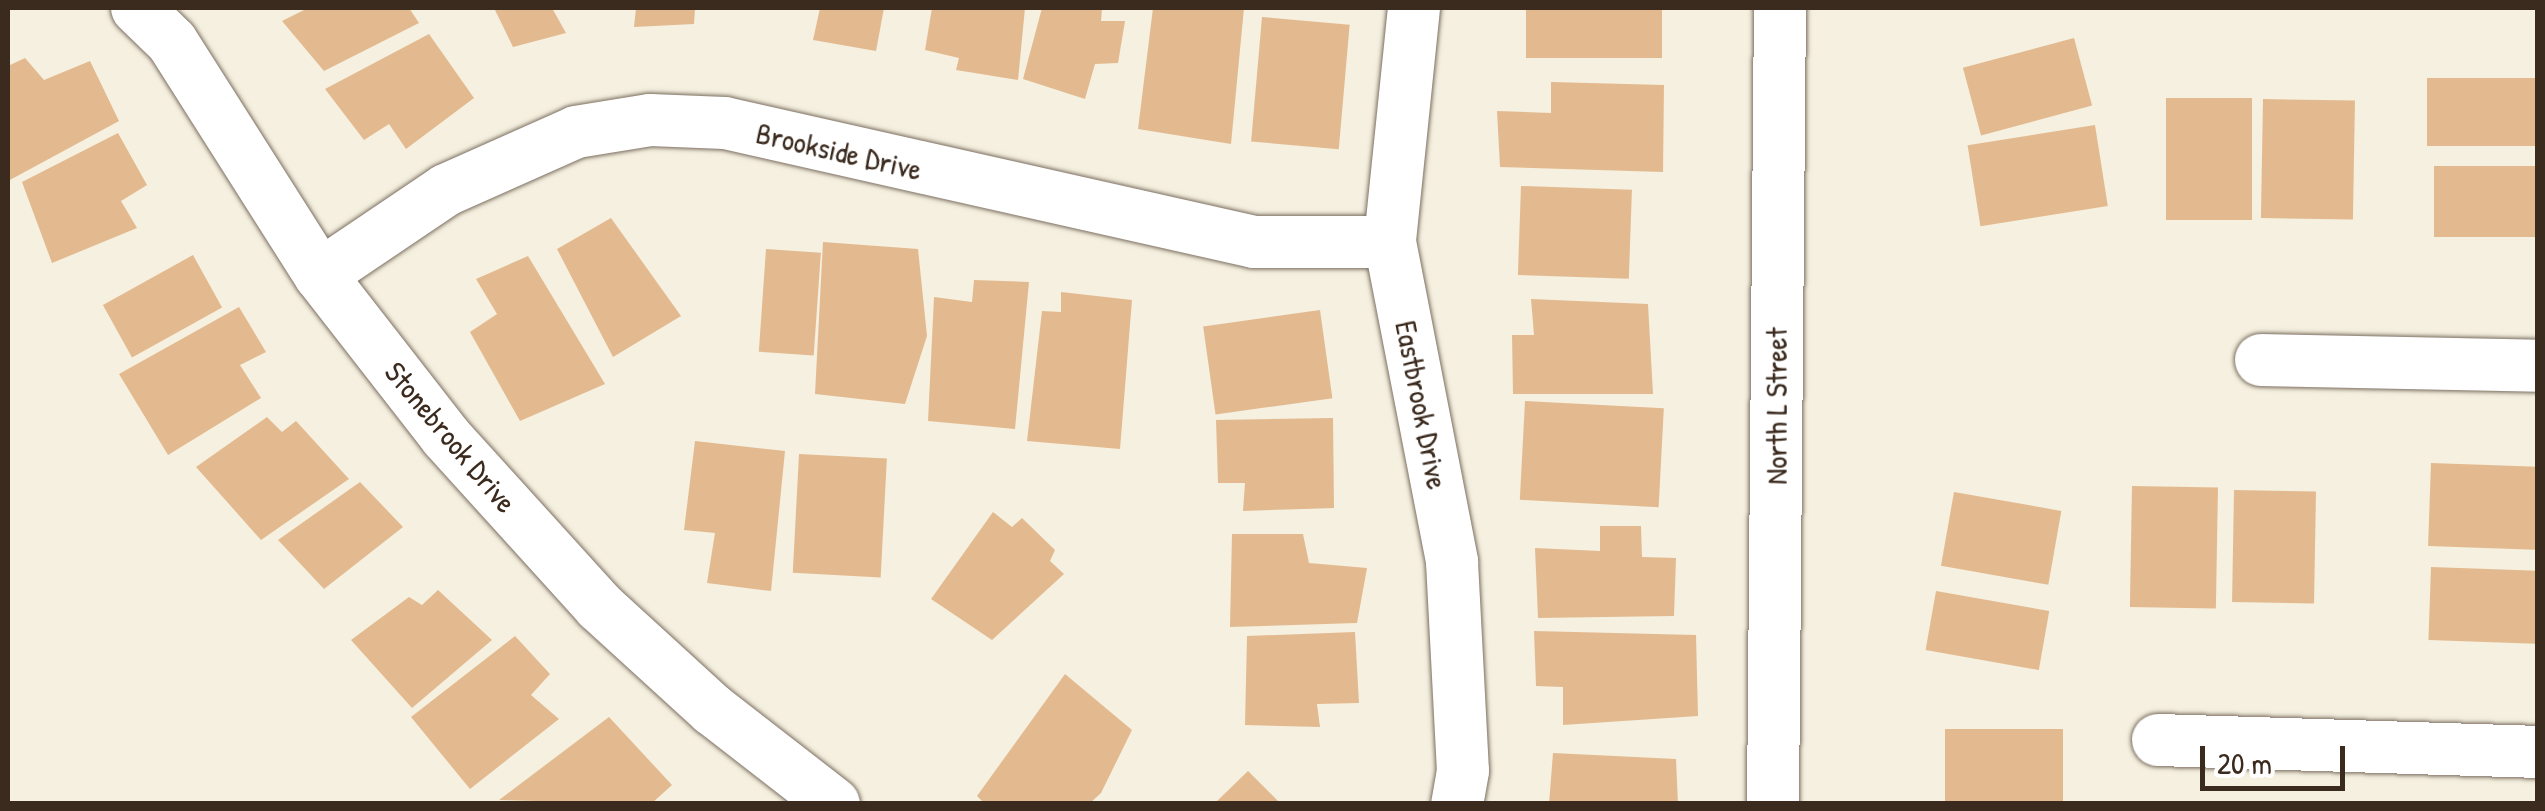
<!DOCTYPE html>
<style>
body{margin:0}
#map{position:relative;width:2545px;height:811px;overflow:hidden;background:#f5f0df;font-family:"Patrick Hand",sans-serif}
div>[style]{position:absolute}
.building>*{inset:0;background:#e3ba90;transform-origin:0 0}
.roads{filter:drop-shadow(0 0 2px #7c6f62) drop-shadow(0 0 2px #7c6f62)}
.minor>*{height:52px;margin:-26px;padding:0 26px;transform-origin:26px;border-radius:26px;background:#fff}
span{translate:-50% -50%;white-space:nowrap;text-align:center;line-height:1.15;-webkit-text-stroke:8px #fff;paint-order:stroke}
.street-label{font-size:30px;color:#3b2a1e}
.frame{position:absolute;inset:0;border:10px solid #3b2a1e;pointer-events:none}
.scale{position:absolute;left:2200px;top:746px;width:145px;height:45px;box-sizing:border-box;border:5px solid #3b2a1e;border-top:0;padding-left:12px;font-size:30px;line-height:35px;white-space:nowrap;color:#3b2a1e;-webkit-text-stroke:8px #fff;paint-order:stroke}
</style>
<div id="map">
<div class="building">
<div style="clip-path:polygon(308px 8px,409px 8px,419px 23px,324px 71px,282px 21px)"></div>
<div style="clip-path:polygon(494px 8px,552px 8px,566px 33px,513px 47px)"></div>
<div style="clip-path:polygon(636px 8px,695px 8px,694px 24px,634px 27px)"></div>
<div style="clip-path:polygon(820px 8px,884px 8px,876px 51px,813px 40px)"></div>
<div style="clip-path:polygon(932px 8px,1025px 8px,1018px 80px,956px 70px,959px 58px,925px 50px)"></div>
<div style="clip-path:polygon(1042px 8px,1102px 8px,1101px 21px,1125px 21px,1118px 63px,1095px 64px,1085px 99px,1023px 79px)"></div>
<div style="clip-path:polygon(1153px 8px,1244px 8px,1231px 144px,1138px 129px)"></div>
<div style="left:1526px;top:8px;width:136px;height:50px"></div>
<div style="left:1262px;top:17px;width:88px;height:125px;rotate:5deg"></div>
<div style="clip-path:polygon(429px 34px,474px 98px,406px 149px,389px 124px,364px 140px,325px 89px)"></div>
<div style="left:2074px;top:38px;width:70px;height:115px;rotate:75deg"></div>
<div style="clip-path:polygon(25px 58px,44px 80px,90px 61px,119px 121px,8px 181px,8px 66px)"></div>
<div style="left:2538px;top:78px;width:68px;height:111px;rotate:90deg"></div>
<div style="clip-path:polygon(1551px 82px,1664px 85px,1663px 172px,1500px 167px,1497px 111px,1551px 113px)"></div>
<div style="left:2166px;top:98px;width:86px;height:122px"></div>
<div style="left:2263px;top:99px;width:92px;height:119px;rotate:1deg"></div>
<div style="left:2095px;top:125px;width:82px;height:129px;rotate:81deg"></div>
<div style="clip-path:polygon(118px 133px,147px 185px,121px 201px,137px 228px,52px 263px,22px 182px)"></div>
<div style="left:2434px;top:166px;width:104px;height:71px"></div>
<div style="left:1521px;top:186px;width:111px;height:89px;rotate:2deg"></div>
<div style="clip-path:polygon(611px 218px,681px 316px,613px 357px,557px 249px)"></div>
<div style="clip-path:polygon(823px 242px,918px 249px,927px 336px,905px 404px,815px 394px)"></div>
<div style="left:766px;top:249px;width:55px;height:103px;rotate:4deg"></div>
<div style="left:193px;top:255px;width:60px;height:103px;rotate:61deg"></div>
<div style="clip-path:polygon(528px 256px,605px 384px,520px 421px,470px 332px,497px 314px,476px 279px)"></div>
<div style="clip-path:polygon(974px 280px,1029px 282px,1015px 429px,928px 421px,934px 297px,972px 302px)"></div>
<div style="clip-path:polygon(1061px 292px,1132px 300px,1120px 449px,1027px 441px,1042px 311px,1061px 312px)"></div>
<div style="clip-path:polygon(1531px 299px,1648px 304px,1653px 394px,1513px 394px,1512px 335px,1534px 335px)"></div>
<div style="clip-path:polygon(239px 307px,266px 352px,240px 365px,261px 398px,168px 455px,119px 374px)"></div>
<div style="left:1320px;top:310px;width:89px;height:118px;rotate:82deg"></div>
<div style="left:1525px;top:401px;width:139px;height:99px;rotate:3deg"></div>
<div style="clip-path:polygon(267px 417px,282px 432px,296px 421px,349px 479px,261px 540px,196px 467px)"></div>
<div style="clip-path:polygon(1333px 418px,1334px 508px,1243px 511px,1245px 483px,1218px 483px,1216px 420px)"></div>
<div style="clip-path:polygon(695px 441px,785px 451px,771px 591px,707px 583px,715px 533px,684px 530px)"></div>
<div style="left:799px;top:454px;width:88px;height:119px;rotate:3deg"></div>
<div style="left:2431px;top:463px;width:107px;height:83px;rotate:2deg"></div>
<div style="clip-path:polygon(360px 482px,403px 527px,324px 589px,278px 540px)"></div>
<div style="left:2132px;top:486px;width:86px;height:121px;rotate:1deg"></div>
<div style="left:2234px;top:490px;width:82px;height:112px;rotate:1deg"></div>
<div style="left:1954px;top:492px;width:109px;height:75px;rotate:10deg"></div>
<div style="clip-path:polygon(993px 512px,1012px 527px,1022px 518px,1055px 550px,1050px 561px,1064px 574px,992px 640px,931px 599px)"></div>
<div style="clip-path:polygon(1600px 526px,1641px 526px,1642px 557px,1676px 558px,1674px 616px,1538px 618px,1535px 548px,1600px 551px)"></div>
<div style="clip-path:polygon(1232px 534px,1303px 534px,1309px 563px,1367px 568px,1357px 623px,1230px 627px)"></div>
<div style="left:2431px;top:567px;width:107px;height:73px;rotate:2deg"></div>
<div style="clip-path:polygon(438px 590px,492px 640px,412px 708px,351px 640px,409px 597px,422px 605px)"></div>
<div style="left:1936px;top:591px;width:115px;height:60px;rotate:10deg"></div>
<div style="clip-path:polygon(1534px 631px,1696px 635px,1698px 716px,1563px 725px,1563px 687px,1536px 686px)"></div>
<div style="clip-path:polygon(1355px 632px,1359px 703px,1317px 704px,1320px 727px,1245px 725px,1247px 636px)"></div>
<div style="clip-path:polygon(515px 636px,550px 674px,531px 695px,559px 719px,470px 789px,411px 717px)"></div>
<div style="clip-path:polygon(1065px 674px,1132px 730px,1101px 793px,1089px 804px,985px 804px,977px 796px)"></div>
<div style="clip-path:polygon(609px 717px,672px 785px,651px 804px,499px 800px)"></div>
<div style="left:1945px;top:729px;width:118px;height:75px"></div>
<div style="clip-path:polygon(1553px 753px,1676px 759px,1678px 804px,1549px 804px)"></div>
<div style="clip-path:polygon(1248px 771px,1281px 804px,1214px 804px)"></div>
</div>
<div class="roads">
<div class="minor">
<div style="left:137px;top:8px;width:49px;rotate:44.2deg"></div>
<div style="left:172px;top:42px;width:276px;rotate:57.6deg"></div>
<div style="left:320px;top:275px;width:205px;rotate:52.1deg"></div>
<div style="left:446px;top:437px;width:228px;rotate:47.8deg"></div>
<div style="left:599px;top:606px;width:154px;rotate:42.4deg"></div>
<div style="left:713px;top:710px;width:153px;rotate:37.8deg"></div>
<div style="left:1414px;top:8px;width:235px;rotate:95.9deg"></div>
<div style="left:1390px;top:242px;width:326px;rotate:79deg"></div>
<div style="left:1452px;top:562px;width:209px;rotate:87deg"></div>
<div style="left:1463px;top:771px;width:34px;rotate:100deg"></div>
<div style="left:320px;top:275px;width:152px;rotate:-34deg"></div>
<div style="left:446px;top:190px;width:142px;rotate:-24deg"></div>
<div style="left:576px;top:132px;width:75px;rotate:-9.2deg"></div>
<div style="left:650px;top:120px;width:75px;rotate:2.3deg"></div>
<div style="left:725px;top:123px;width:542px;rotate:12.68deg"></div>
<div style="left:1254px;top:242px;width:136px"></div>
<div style="left:2261px;top:360px;width:277px;rotate:1.2deg"></div>
<div style="left:2158px;top:740px;width:380px;rotate:1.8deg"></div>
<div style="left:1773px;top:804px;width:796px;rotate:-89.5deg"></div>
</div>
</div>
<div class="street-label">
<span style="left:839px;top:151px;rotate:13deg">Brookside Drive</span>
<span style="left:1422px;top:405px;rotate:79deg">Eastbrook Drive</span>
<span style="left:1776px;top:406px;rotate:-90deg">North L Street</span>
<span style="left:451px;top:437px;rotate:50deg">Stonebrook Drive</span>
</div>
<div class="frame"></div>
<div class="scale">20 m</div>
</div>
